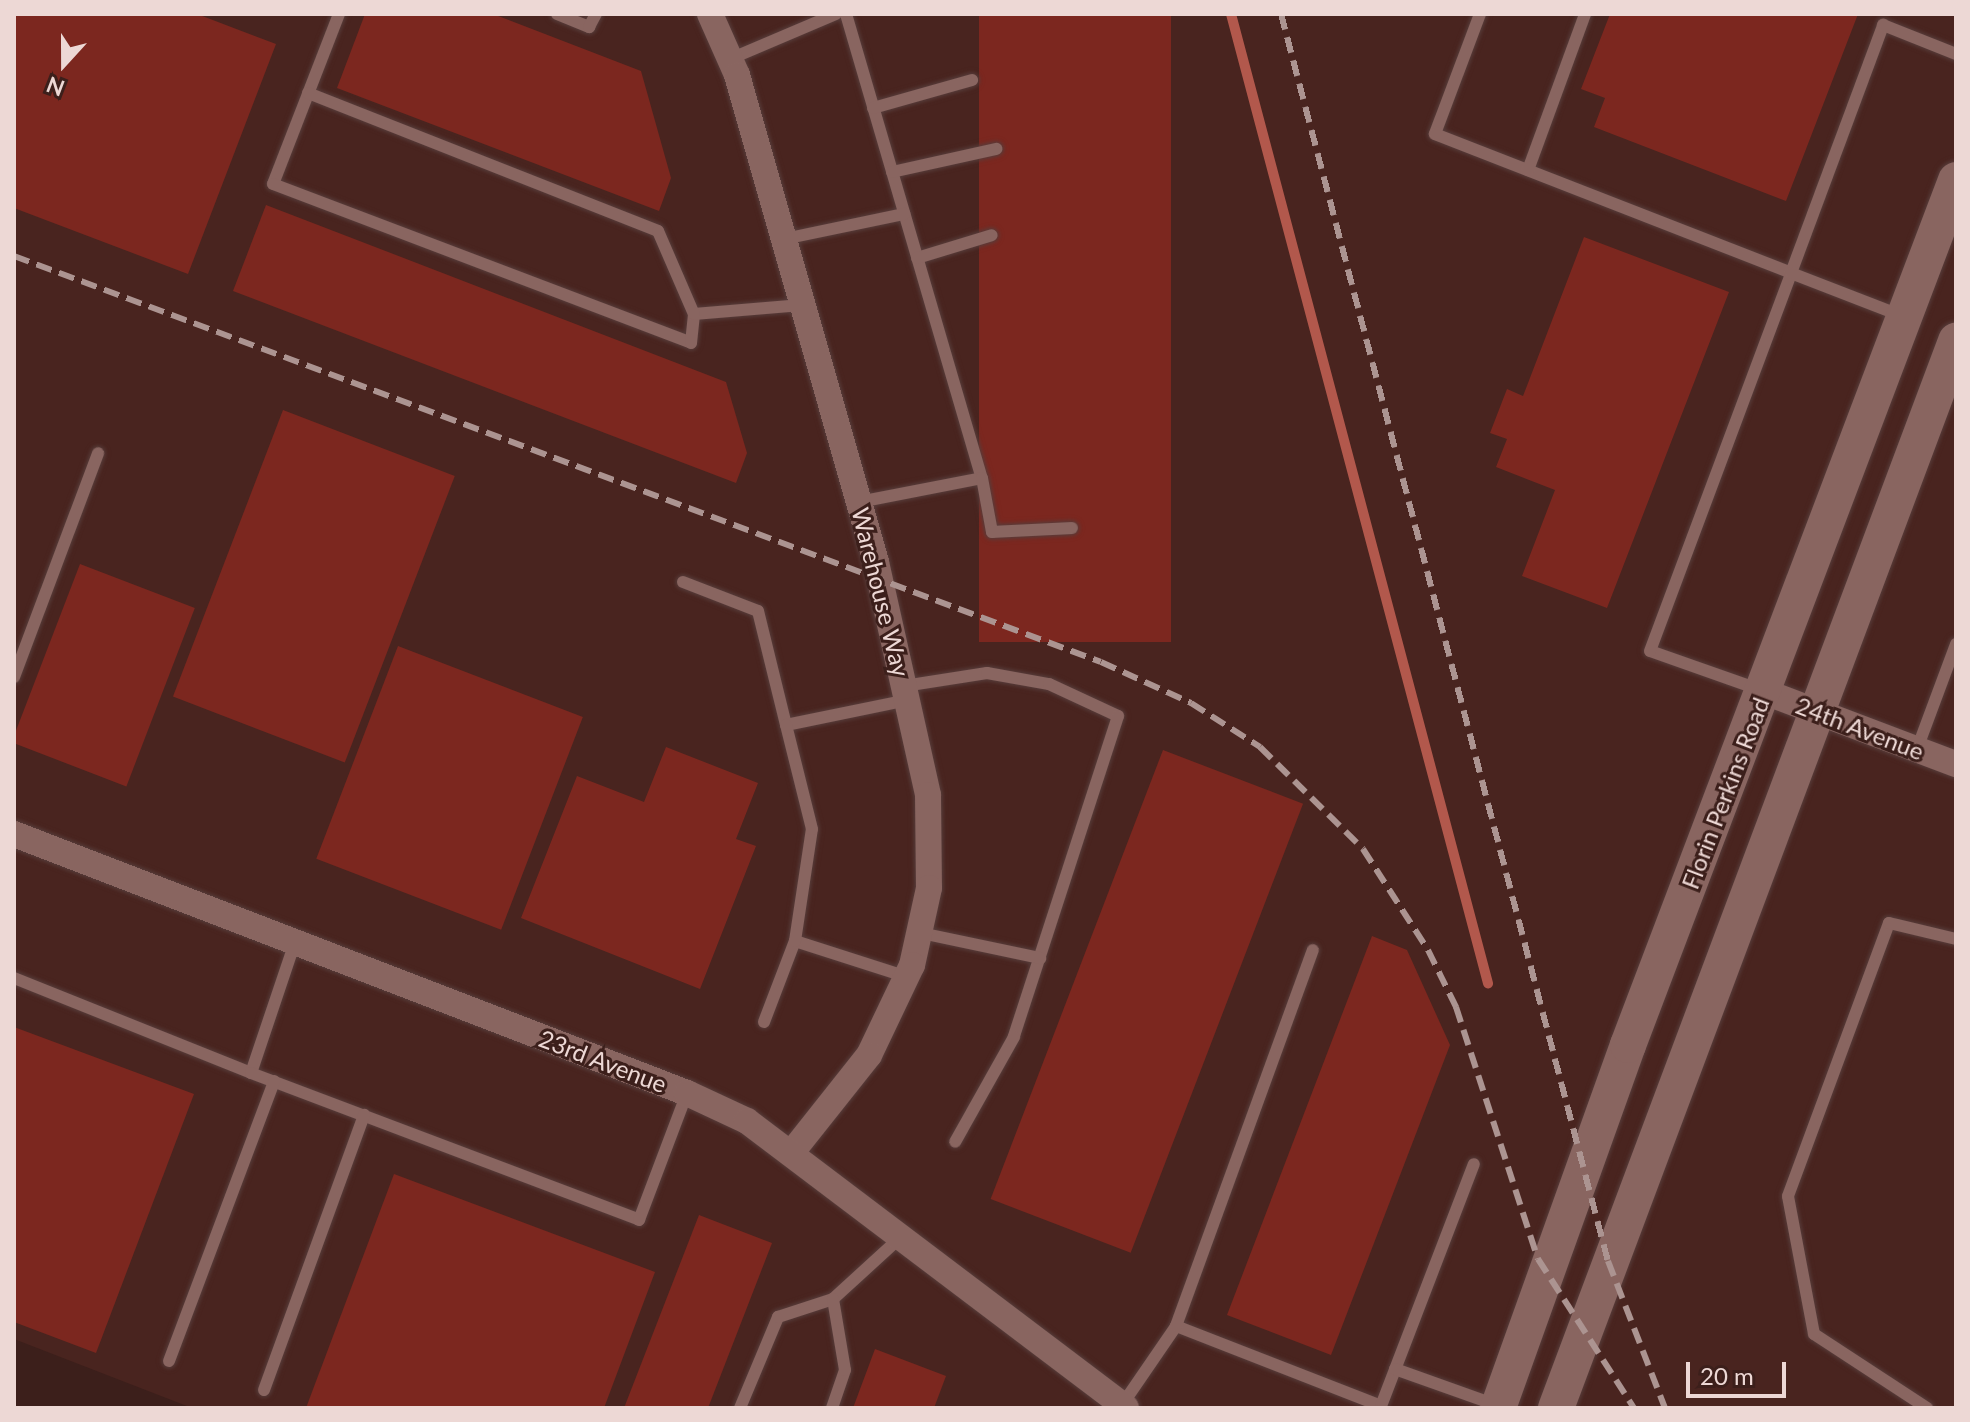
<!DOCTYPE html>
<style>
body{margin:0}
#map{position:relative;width:1970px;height:1422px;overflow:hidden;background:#3c1f1b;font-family:Lato,sans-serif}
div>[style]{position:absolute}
.built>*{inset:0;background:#49241f}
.stream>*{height:10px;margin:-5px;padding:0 5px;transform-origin:5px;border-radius:5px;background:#b2584c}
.building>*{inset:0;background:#7c271f;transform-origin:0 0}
.roads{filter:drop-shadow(0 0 2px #573d3b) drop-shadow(0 0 2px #573d3b)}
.lane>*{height:12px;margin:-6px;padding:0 6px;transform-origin:6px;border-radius:6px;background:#896560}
.street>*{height:26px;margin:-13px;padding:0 13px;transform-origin:13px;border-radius:13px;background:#896560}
.secondary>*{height:36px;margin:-18px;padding:0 18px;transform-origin:18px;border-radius:18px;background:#896560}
.rail>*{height:6px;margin-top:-3px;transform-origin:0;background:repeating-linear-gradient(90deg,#ac9491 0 16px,transparent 0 24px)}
span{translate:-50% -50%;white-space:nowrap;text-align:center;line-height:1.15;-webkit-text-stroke:6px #3c1f1b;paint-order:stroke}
.street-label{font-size:24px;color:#edd8d5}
.frame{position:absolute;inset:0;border:16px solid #edd8d5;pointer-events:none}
.north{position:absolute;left:24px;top:24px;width:80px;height:80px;-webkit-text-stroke:6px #3c1f1b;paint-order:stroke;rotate:201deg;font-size:22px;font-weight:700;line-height:32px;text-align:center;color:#edd8d5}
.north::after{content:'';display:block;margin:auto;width:28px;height:36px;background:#edd8d5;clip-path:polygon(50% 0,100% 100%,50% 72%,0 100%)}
.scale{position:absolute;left:1686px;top:1362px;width:100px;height:36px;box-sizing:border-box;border:4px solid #edd8d5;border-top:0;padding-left:10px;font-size:24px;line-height:28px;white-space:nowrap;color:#edd8d5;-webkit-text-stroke:6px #3c1f1b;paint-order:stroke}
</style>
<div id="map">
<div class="built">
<div style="clip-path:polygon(14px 14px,1956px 14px,1956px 1408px,192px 1408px,14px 1339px)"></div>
</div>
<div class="stream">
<div style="left:1231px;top:14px;width:1003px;rotate:75.15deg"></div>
</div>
<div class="building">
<div style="clip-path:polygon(14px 14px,197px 14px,276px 44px,188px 274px,14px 208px)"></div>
<div style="clip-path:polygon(365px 14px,493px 14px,641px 71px,671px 178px,659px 211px,337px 88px)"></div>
<div style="left:979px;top:14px;width:192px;height:628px"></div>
<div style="clip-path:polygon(1610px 14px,1858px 14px,1786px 201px,1594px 127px,1605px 98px,1581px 89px)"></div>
<div style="clip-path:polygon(266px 205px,726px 382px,747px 453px,736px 483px,233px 291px)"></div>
<div style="clip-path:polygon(1584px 237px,1729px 292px,1607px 608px,1522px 576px,1555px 490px,1496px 467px,1507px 439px,1490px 433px,1507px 389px,1523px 396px)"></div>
<div style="left:283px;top:410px;width:184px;height:307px;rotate:21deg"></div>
<div style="left:80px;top:564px;width:123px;height:191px;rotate:21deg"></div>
<div style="left:398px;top:646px;width:198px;height:228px;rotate:21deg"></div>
<div style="clip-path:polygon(666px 747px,758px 783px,736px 839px,756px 846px,700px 989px,521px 918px,577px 776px,644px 802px)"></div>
<div style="left:1163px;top:750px;width:150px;height:481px;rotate:21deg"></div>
<div style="clip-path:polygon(1372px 936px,1407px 950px,1450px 1045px,1331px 1355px,1227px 1315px)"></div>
<div style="clip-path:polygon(14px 1027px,194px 1094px,96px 1353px,14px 1322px)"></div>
<div style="clip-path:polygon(394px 1174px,655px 1272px,604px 1408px,306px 1408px)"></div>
<div style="clip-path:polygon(699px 1215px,772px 1243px,708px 1408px,624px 1408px)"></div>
<div style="clip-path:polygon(875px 1349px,946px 1376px,934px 1408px,853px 1408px)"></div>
</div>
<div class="roads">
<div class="lane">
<div style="left:339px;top:14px;width:182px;rotate:111.2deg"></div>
<div style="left:273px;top:184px;width:447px;rotate:20.8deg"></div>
<div style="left:691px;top:343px;width:29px;rotate:-84deg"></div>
<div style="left:694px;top:314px;width:108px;rotate:-4.8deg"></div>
<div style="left:557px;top:14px;width:35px;rotate:22deg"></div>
<div style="left:589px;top:27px;width:15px;rotate:-62deg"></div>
<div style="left:846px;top:14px;width:484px;rotate:73.7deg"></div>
<div style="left:1480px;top:14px;width:128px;rotate:110.6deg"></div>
<div style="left:1435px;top:134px;width:382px;rotate:21.3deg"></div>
<div style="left:1791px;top:273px;width:265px;rotate:-69.6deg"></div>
<div style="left:1883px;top:25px;width:79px;rotate:21.7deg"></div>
<div style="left:730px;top:59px;width:115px;rotate:-23deg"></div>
<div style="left:308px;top:93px;width:376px;rotate:21.5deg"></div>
<div style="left:658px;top:231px;width:90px;rotate:66.6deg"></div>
<div style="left:873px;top:108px;width:103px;rotate:-15.8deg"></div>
<div style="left:1528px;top:170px;width:166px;rotate:-69.9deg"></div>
<div style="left:892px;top:172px;width:107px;rotate:-12.5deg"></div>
<div style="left:784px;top:239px;width:123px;rotate:-11.8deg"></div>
<div style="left:917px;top:258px;width:78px;rotate:-17deg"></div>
<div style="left:859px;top:502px;width:125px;rotate:-11deg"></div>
<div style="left:982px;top:478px;width:55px;rotate:79.5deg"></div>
<div style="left:992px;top:532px;width:80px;rotate:-2.9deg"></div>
<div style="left:683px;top:582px;width:80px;rotate:21.1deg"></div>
<div style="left:758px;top:611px;width:117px;rotate:76.2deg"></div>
<div style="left:786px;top:725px;width:125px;rotate:-11.6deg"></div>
<div style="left:14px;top:677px;width:239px;rotate:-69.4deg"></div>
<div style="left:904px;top:686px;width:84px;rotate:-8.9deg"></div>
<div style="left:987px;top:673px;width:63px;rotate:10.1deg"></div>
<div style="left:1049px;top:684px;width:76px;rotate:24.9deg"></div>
<div style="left:1118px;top:716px;width:337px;rotate:108deg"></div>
<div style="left:1014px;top:1037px;width:120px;rotate:119.3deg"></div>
<div style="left:1758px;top:689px;width:114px;rotate:-160.6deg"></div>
<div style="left:1650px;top:651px;width:403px;rotate:-69.5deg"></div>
<div style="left:1791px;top:273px;width:119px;rotate:21.2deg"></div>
<div style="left:1917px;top:749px;width:112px;rotate:-69.6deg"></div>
<div style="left:921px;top:933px;width:122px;rotate:11.9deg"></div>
<div style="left:795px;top:941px;width:118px;rotate:17.8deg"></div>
<div style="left:14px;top:978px;width:255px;rotate:21.8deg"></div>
<div style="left:251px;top:1073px;width:138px;rotate:-71.4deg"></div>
<div style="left:764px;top:1022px;width:87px;rotate:-69.1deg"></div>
<div style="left:795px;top:941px;width:113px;rotate:-81.4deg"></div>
<div style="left:812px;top:829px;width:107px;rotate:-104deg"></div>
<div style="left:251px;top:1073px;width:415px;rotate:20.7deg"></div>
<div style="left:639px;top:1220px;width:136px;rotate:-69.3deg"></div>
<div style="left:1176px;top:1326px;width:220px;rotate:21.3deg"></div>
<div style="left:1381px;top:1406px;width:259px;rotate:-69deg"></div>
<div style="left:169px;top:1361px;width:299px;rotate:-69.4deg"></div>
<div style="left:1395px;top:1369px;width:107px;rotate:19.6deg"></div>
<div style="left:264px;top:1390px;width:293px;rotate:-70deg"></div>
<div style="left:1122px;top:1405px;width:96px;rotate:-55.6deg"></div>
<div style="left:1176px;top:1326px;width:400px;rotate:-70deg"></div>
<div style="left:740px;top:1408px;width:99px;rotate:-67.3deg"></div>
<div style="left:778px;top:1317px;width:58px;rotate:-18.1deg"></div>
<div style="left:833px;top:1299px;width:93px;rotate:-42.4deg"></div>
<div style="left:832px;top:1408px;width:40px;rotate:-71.1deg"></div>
<div style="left:845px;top:1370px;width:72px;rotate:-99.6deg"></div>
<div style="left:1927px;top:1408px;width:135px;rotate:-146.8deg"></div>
<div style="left:1814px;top:1334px;width:140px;rotate:-100.7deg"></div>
<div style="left:1788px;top:1196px;width:291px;rotate:-69.7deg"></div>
<div style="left:1889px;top:923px;width:69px;rotate:13.4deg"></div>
</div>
<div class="street">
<div style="left:710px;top:14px;width:67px;rotate:66.1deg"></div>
<div style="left:737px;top:75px;width:506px;rotate:74.07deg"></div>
<div style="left:876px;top:562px;width:239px;rotate:77.4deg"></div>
<div style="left:928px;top:795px;width:93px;rotate:89.4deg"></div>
<div style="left:929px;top:888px;width:79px;rotate:102.4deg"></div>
<div style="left:912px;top:965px;width:100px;rotate:115.5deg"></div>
<div style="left:869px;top:1055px;width:122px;rotate:128.4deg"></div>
<div style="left:1765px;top:692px;width:204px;rotate:20.7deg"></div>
<div style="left:14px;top:834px;width:721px;rotate:21.05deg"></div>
<div style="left:687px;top:1093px;width:66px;rotate:25deg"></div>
<div style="left:747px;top:1121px;width:475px;rotate:37.1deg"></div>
</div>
<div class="secondary">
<div style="left:1498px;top:1408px;width:386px;rotate:-70.3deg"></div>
<div style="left:1628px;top:1045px;width:925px;rotate:-69.23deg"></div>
<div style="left:1556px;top:1408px;width:1140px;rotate:-69.45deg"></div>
</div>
</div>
<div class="rail">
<div style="left:1281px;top:14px;width:1289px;rotate:75.31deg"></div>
<div style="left:1608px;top:1261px;width:158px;rotate:68.8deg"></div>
<div style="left:14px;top:256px;width:1160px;rotate:20.48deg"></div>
<div style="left:1101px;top:662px;width:99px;rotate:24.5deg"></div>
<div style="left:1191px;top:703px;width:82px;rotate:32.5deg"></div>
<div style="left:1260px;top:747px;width:145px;rotate:44.7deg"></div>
<div style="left:1363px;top:849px;width:120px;rotate:57.2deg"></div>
<div style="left:1428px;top:950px;width:64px;rotate:63.8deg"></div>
<div style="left:1456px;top:1007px;width:265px;rotate:72deg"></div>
<div style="left:1538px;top:1259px;width:177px;rotate:57.2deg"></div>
</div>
<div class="street-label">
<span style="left:881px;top:592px;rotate:76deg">Warehouse Way</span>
<span style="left:1860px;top:728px;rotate:21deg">24th Avenue</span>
<span style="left:1725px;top:793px;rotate:-69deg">Florin Perkins Road</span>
<span style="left:603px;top:1061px;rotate:21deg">23rd Avenue</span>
</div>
<div class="frame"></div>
<div class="north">N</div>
<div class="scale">20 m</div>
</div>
